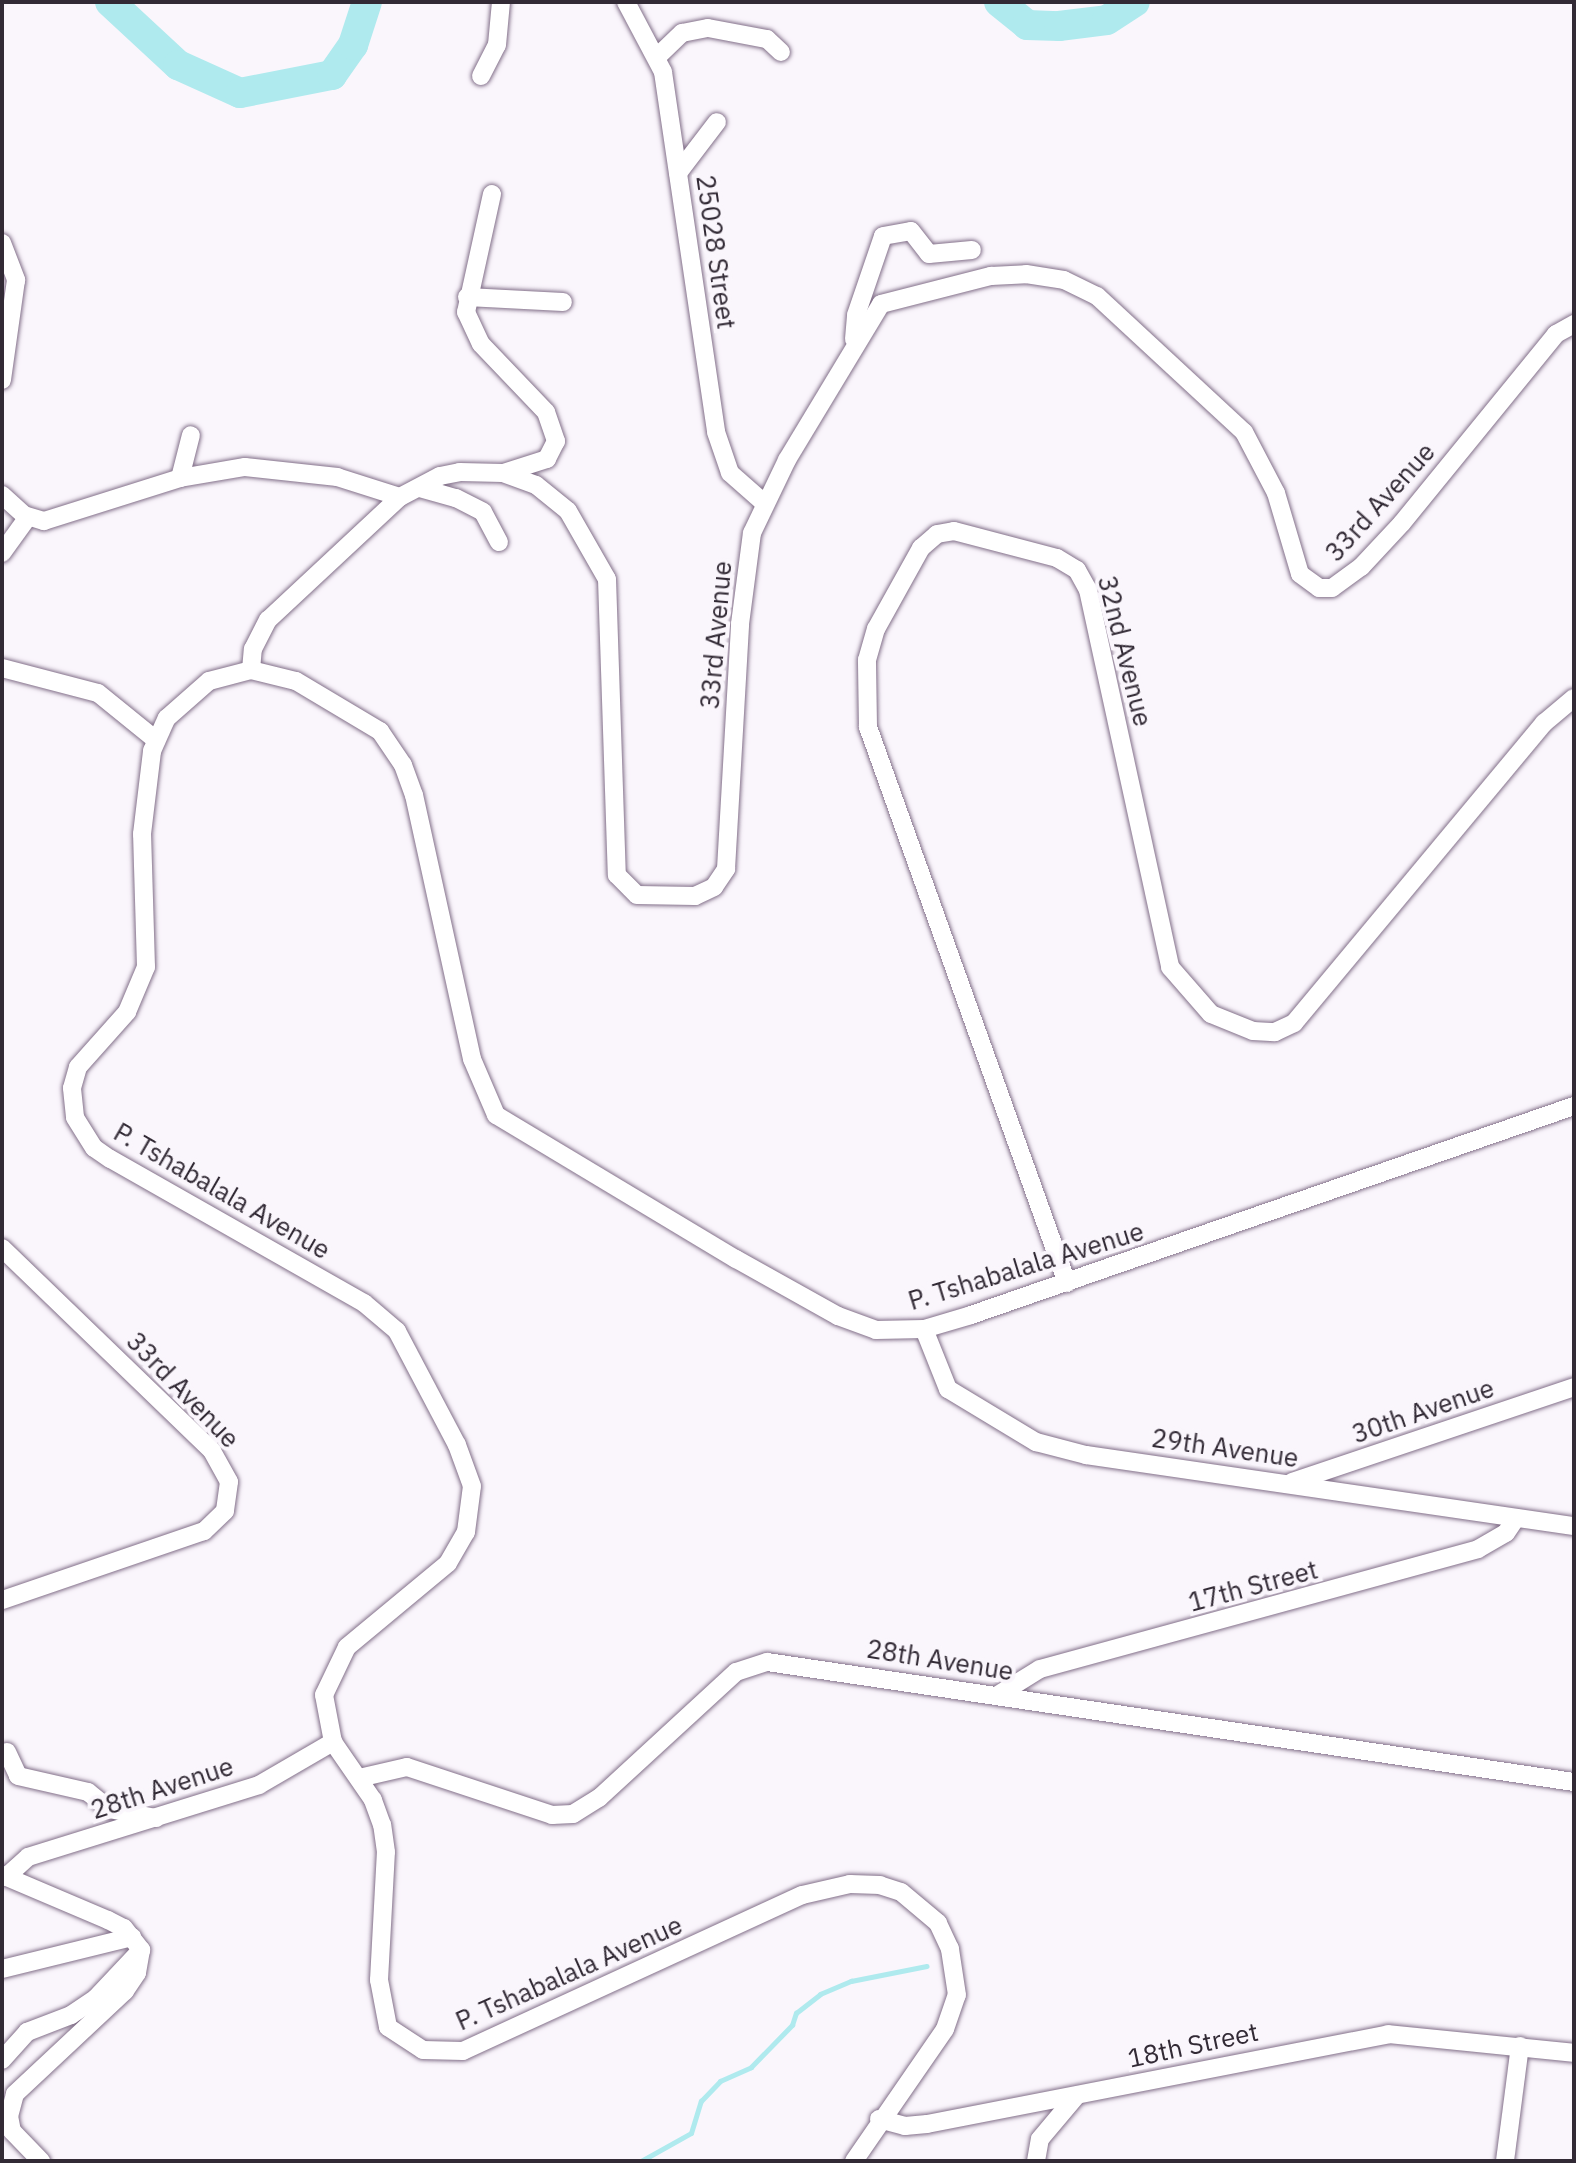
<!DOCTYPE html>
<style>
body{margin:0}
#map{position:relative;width:1576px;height:2163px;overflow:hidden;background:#faf6fc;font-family:"IBM Plex Sans",sans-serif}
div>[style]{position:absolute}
.stream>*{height:5px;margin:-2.5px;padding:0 2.5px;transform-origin:2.5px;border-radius:2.5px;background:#afeaee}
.river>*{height:30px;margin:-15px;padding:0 15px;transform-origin:15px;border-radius:15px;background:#afeaee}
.roads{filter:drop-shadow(0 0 2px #826f89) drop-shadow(0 0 2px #826f89)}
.minor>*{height:18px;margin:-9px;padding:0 9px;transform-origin:9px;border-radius:9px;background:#fff}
span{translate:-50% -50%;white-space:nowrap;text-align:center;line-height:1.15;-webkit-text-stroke:8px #faf6fc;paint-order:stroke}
.street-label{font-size:26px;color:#322a35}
.frame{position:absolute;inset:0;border:4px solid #322a35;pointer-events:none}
</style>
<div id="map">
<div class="stream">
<div style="left:641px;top:2161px;width:57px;rotate:-29.2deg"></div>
<div style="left:691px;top:2133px;width:34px;rotate:-73deg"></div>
<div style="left:701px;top:2101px;width:28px;rotate:-46deg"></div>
<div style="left:720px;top:2081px;width:34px;rotate:-24deg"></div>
<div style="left:751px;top:2067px;width:59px;rotate:-45.7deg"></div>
<div style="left:792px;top:2025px;width:13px;rotate:-72deg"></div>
<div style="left:796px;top:2013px;width:31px;rotate:-38deg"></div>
<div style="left:820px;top:1994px;width:34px;rotate:-23deg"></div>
<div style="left:851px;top:1981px;width:77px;rotate:-11.2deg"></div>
</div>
<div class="river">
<div style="left:110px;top:2px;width:93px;rotate:42.8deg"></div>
<div style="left:178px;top:65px;width:68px;rotate:24.3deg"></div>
<div style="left:240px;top:93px;width:94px;rotate:-11.1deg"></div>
<div style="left:332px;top:75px;width:37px;rotate:-55deg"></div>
<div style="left:353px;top:45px;width:45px;rotate:-72deg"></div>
<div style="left:999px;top:2px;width:36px;rotate:39deg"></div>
<div style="left:1027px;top:25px;width:32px;rotate:2deg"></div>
<div style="left:1059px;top:26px;width:48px;rotate:-7.1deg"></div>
<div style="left:1107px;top:20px;width:33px;rotate:-33deg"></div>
</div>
<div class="roads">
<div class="minor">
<div style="left:626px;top:2px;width:79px;rotate:62.1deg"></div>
<div style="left:663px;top:72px;width:364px;rotate:81.6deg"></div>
<div style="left:716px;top:432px;width:43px;rotate:71.1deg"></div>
<div style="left:730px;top:473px;width:44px;rotate:41.3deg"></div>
<div style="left:657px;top:57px;width:35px;rotate:-44deg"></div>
<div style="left:682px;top:33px;width:26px;rotate:-11deg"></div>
<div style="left:708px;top:28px;width:60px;rotate:10.6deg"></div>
<div style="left:767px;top:39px;width:19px;rotate:43deg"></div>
<div style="left:481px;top:76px;width:35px;rotate:-63deg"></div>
<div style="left:497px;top:45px;width:43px;rotate:-84.7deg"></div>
<div style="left:678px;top:173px;width:64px;rotate:-52.6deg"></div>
<div style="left:492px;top:194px;width:121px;rotate:102.4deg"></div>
<div style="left:466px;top:312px;width:35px;rotate:65deg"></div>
<div style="left:481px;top:344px;width:94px;rotate:46.3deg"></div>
<div style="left:546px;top:412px;width:31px;rotate:71deg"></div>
<div style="left:556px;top:441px;width:20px;rotate:117deg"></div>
<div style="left:547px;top:459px;width:46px;rotate:162.3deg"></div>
<div style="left:2px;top:243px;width:40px;rotate:69deg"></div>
<div style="left:16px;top:280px;width:101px;rotate:98deg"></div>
<div style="left:467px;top:297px;width:96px;rotate:3deg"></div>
<div style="left:854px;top:339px;width:24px;rotate:-85deg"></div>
<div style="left:856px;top:315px;width:83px;rotate:-71.1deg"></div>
<div style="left:883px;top:236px;width:28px;rotate:-10deg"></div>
<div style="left:911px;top:231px;width:29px;rotate:52deg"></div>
<div style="left:929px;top:254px;width:43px;rotate:-5.3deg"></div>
<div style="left:180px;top:478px;width:44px;rotate:-75.7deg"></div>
<div style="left:420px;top:488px;width:37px;rotate:16deg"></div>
<div style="left:456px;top:498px;width:30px;rotate:27deg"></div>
<div style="left:483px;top:512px;width:34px;rotate:62deg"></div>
<div style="left:2px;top:495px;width:30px;rotate:42deg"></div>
<div style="left:24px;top:515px;width:21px;rotate:17deg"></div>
<div style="left:44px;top:521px;width:143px;rotate:-17.5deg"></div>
<div style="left:180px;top:478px;width:66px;rotate:-9.6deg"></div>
<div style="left:245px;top:467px;width:93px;rotate:6.2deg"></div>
<div style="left:337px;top:477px;width:66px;rotate:17.6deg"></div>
<div style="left:400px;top:497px;width:45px;rotate:-27.7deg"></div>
<div style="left:440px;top:476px;width:20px;rotate:-11deg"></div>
<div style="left:460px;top:472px;width:43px;rotate:1.3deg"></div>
<div style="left:503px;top:473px;width:35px;rotate:20deg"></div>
<div style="left:536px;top:485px;width:41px;rotate:39.1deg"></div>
<div style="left:568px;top:511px;width:78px;rotate:60.2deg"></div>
<div style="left:607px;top:579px;width:296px;rotate:88.1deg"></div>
<div style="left:617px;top:875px;width:28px;rotate:45deg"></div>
<div style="left:637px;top:895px;width:58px;rotate:1deg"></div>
<div style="left:695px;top:896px;width:21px;rotate:-25deg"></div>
<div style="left:714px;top:887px;width:22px;rotate:-56deg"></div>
<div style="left:726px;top:869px;width:245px;rotate:-86.7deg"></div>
<div style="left:740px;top:624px;width:92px;rotate:-82.5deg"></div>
<div style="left:752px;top:533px;width:81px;rotate:-64.4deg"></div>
<div style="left:787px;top:460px;width:182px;rotate:-58.9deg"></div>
<div style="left:881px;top:304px;width:114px;rotate:-14.3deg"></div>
<div style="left:991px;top:276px;width:35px;rotate:-3deg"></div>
<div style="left:1026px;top:274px;width:38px;rotate:9deg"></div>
<div style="left:1064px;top:280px;width:37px;rotate:26deg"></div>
<div style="left:1097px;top:296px;width:200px;rotate:42.8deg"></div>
<div style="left:1244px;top:432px;width:69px;rotate:62.3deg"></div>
<div style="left:1276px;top:493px;width:84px;rotate:73.5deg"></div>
<div style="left:1300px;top:574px;width:24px;rotate:36deg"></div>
<div style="left:1319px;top:588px;width:13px"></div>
<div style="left:1332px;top:588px;width:36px;rotate:-36deg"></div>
<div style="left:1361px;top:567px;width:60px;rotate:-47deg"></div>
<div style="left:1402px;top:523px;width:244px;rotate:-50.8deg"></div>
<div style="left:1556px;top:334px;width:21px;rotate:-29deg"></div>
<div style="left:2px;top:553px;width:44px;rotate:-54.2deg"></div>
<div style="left:2px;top:668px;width:99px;rotate:14.6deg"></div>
<div style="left:98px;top:693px;width:75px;rotate:39deg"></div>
<div style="left:251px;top:670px;width:21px;rotate:-85deg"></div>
<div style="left:253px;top:649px;width:33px;rotate:-63deg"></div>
<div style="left:268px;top:620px;width:180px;rotate:-43deg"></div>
<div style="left:2px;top:1248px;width:292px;rotate:44deg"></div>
<div style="left:212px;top:1451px;width:35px;rotate:61deg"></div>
<div style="left:229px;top:1482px;width:29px;rotate:98deg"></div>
<div style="left:225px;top:1511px;width:29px;rotate:136deg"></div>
<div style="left:204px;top:1531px;width:213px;rotate:161.1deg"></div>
<div style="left:1067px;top:1283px;width:591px;rotate:-109.69deg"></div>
<div style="left:868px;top:727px;width:67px;rotate:-90.9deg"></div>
<div style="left:867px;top:660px;width:32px;rotate:-74deg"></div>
<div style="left:876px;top:629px;width:93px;rotate:-60.9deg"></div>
<div style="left:921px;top:548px;width:21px;rotate:-41deg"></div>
<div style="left:937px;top:534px;width:17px;rotate:-10deg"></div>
<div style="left:954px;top:531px;width:106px;rotate:14.7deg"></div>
<div style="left:1057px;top:558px;width:23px;rotate:31deg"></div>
<div style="left:1077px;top:570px;width:23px;rotate:61deg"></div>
<div style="left:1088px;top:590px;width:386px;rotate:77.7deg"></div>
<div style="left:1170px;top:967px;width:62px;rotate:48.9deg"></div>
<div style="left:1211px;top:1014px;width:45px;rotate:22deg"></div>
<div style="left:1253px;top:1031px;width:22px;rotate:3deg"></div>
<div style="left:1275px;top:1032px;width:21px;rotate:-25deg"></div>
<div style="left:1294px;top:1023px;width:391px;rotate:-50.2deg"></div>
<div style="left:1544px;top:723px;width:39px;rotate:-40deg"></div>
<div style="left:924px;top:1329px;width:65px;rotate:68.2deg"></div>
<div style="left:948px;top:1389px;width:103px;rotate:31.1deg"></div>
<div style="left:1036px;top:1442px;width:52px;rotate:14.6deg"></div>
<div style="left:1086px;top:1455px;width:493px;rotate:8.3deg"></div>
<div style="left:1292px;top:1482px;width:298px;rotate:-18.6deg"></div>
<div style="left:998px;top:1695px;width:49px;rotate:-31.8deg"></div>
<div style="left:1040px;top:1669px;width:454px;rotate:-15.3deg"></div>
<div style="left:1478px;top:1549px;width:32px;rotate:-30deg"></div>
<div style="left:1506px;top:1533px;width:18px;rotate:-56deg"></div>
<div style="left:7px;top:1752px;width:26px;rotate:65deg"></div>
<div style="left:18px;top:1776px;width:72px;rotate:12.9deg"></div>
<div style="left:88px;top:1792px;width:27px;rotate:39deg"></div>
<div style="left:109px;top:1809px;width:48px;rotate:10.8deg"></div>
<div style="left:359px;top:1778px;width:49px;rotate:-12.9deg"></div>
<div style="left:407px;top:1767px;width:153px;rotate:18.3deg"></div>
<div style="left:552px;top:1815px;width:21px;rotate:-3deg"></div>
<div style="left:573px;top:1814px;width:31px;rotate:-32deg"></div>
<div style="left:599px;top:1798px;width:186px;rotate:-42.6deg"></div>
<div style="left:736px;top:1672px;width:33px;rotate:-18deg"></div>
<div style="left:767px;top:1662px;width:816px;rotate:8.46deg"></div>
<div style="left:2px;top:1875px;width:115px;rotate:23deg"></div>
<div style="left:108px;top:1920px;width:18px;rotate:27deg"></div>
<div style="left:124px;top:1928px;width:28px;rotate:52deg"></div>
<div style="left:141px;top:1950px;width:23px;rotate:100deg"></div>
<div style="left:137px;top:1973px;width:22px;rotate:124deg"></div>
<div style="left:125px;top:1991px;width:151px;rotate:136.9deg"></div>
<div style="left:15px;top:2094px;width:23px;rotate:105deg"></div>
<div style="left:9px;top:2116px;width:15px;rotate:79deg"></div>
<div style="left:12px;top:2131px;width:42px;rotate:46deg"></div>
<div style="left:6px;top:1877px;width:30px;rotate:-42deg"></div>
<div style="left:28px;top:1857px;width:242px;rotate:-17.3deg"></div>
<div style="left:259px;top:1785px;width:86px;rotate:-30.2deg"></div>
<div style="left:2px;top:1969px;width:134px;rotate:-13.8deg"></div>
<div style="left:2px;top:2060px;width:38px;rotate:-48deg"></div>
<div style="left:27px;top:2032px;width:47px;rotate:-21.1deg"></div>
<div style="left:71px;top:2015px;width:30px;rotate:-34deg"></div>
<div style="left:96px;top:1998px;width:66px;rotate:-46.8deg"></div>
<div style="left:879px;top:2119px;width:27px;rotate:15deg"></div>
<div style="left:905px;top:2126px;width:22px;rotate:-5deg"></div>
<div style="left:927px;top:2124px;width:470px;rotate:-11deg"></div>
<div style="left:1388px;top:2034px;width:187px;rotate:5.8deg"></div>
<div style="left:854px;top:2161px;width:160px;rotate:-55.4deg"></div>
<div style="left:945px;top:2029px;width:36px;rotate:-71deg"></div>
<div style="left:957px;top:1995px;width:47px;rotate:-98.7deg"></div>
<div style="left:950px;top:1949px;width:29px;rotate:-115deg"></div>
<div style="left:938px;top:1923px;width:48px;rotate:-140deg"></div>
<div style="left:901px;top:1892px;width:22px;rotate:-162deg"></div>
<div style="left:880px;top:1885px;width:30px;rotate:-178deg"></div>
<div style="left:850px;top:1884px;width:49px;rotate:167.1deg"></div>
<div style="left:802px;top:1895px;width:373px;rotate:155.3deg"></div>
<div style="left:463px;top:2051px;width:40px;rotate:-178.6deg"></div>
<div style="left:423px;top:2050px;width:42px;rotate:-146.7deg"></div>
<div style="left:388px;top:2027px;width:48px;rotate:-100.8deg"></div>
<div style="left:379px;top:1980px;width:128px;rotate:-86.9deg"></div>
<div style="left:386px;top:1852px;width:27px;rotate:-98deg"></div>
<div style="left:382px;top:1825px;width:27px;rotate:-110deg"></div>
<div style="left:373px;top:1800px;width:70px;rotate:-124.6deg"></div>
<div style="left:333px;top:1742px;width:48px;rotate:-100.8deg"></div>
<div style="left:324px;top:1695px;width:53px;rotate:-64.4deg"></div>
<div style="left:347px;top:1647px;width:131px;rotate:-39.7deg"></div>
<div style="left:448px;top:1563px;width:36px;rotate:-60deg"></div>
<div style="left:466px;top:1532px;width:46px;rotate:-82.6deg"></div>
<div style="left:472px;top:1486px;width:44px;rotate:-110.1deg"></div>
<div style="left:457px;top:1445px;width:129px;rotate:-117.8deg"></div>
<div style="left:397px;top:1331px;width:43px;rotate:-139.7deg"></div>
<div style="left:364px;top:1303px;width:292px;rotate:-150.4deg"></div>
<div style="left:110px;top:1159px;width:19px;rotate:-145deg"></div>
<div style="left:94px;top:1148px;width:36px;rotate:-122deg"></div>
<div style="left:75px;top:1117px;width:29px;rotate:-96deg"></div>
<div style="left:72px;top:1088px;width:22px;rotate:-74deg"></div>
<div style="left:78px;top:1067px;width:74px;rotate:-48.3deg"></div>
<div style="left:127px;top:1012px;width:49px;rotate:-67.1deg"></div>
<div style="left:146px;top:967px;width:133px;rotate:-91.7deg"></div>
<div style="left:142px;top:834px;width:84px;rotate:-83.1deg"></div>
<div style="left:152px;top:751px;width:36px;rotate:-66deg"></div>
<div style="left:167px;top:718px;width:56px;rotate:-41.4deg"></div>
<div style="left:209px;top:681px;width:43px;rotate:-14.7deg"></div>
<div style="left:251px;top:670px;width:46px;rotate:13.7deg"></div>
<div style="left:296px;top:681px;width:98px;rotate:30.8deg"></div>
<div style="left:380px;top:731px;width:41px;rotate:55.9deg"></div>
<div style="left:403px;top:765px;width:32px;rotate:70deg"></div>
<div style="left:414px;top:795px;width:270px;rotate:77.6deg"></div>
<div style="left:472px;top:1059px;width:61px;rotate:66.8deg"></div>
<div style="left:496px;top:1115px;width:280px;rotate:31deg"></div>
<div style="left:736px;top:1259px;width:117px;rotate:29.2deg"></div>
<div style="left:838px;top:1316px;width:40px;rotate:20.2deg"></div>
<div style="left:876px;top:1330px;width:48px;rotate:-1.2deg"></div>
<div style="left:924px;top:1329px;width:49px;rotate:-16.6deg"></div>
<div style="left:971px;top:1315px;width:638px;rotate:-19.12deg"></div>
<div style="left:1036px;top:2161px;width:22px;rotate:-80deg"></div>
<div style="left:1040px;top:2139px;width:57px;rotate:-49.9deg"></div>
<div style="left:1505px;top:2161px;width:116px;rotate:-82.6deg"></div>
</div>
</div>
<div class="street-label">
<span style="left:716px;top:252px;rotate:82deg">25028 Street</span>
<span style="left:1380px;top:502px;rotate:-48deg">33rd Avenue</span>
<span style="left:716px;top:635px;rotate:-85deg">33rd Avenue</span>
<span style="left:1125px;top:651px;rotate:76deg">32nd Avenue</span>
<span style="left:222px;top:1191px;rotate:30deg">P. Tshabalala Avenue</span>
<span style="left:1026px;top:1266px;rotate:-17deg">P. Tshabalala Avenue</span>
<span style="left:183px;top:1390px;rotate:46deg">33rd Avenue</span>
<span style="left:1423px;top:1411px;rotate:-19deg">30th Avenue</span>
<span style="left:1225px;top:1448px;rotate:8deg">29th Avenue</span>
<span style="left:1253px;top:1586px;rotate:-15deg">17th Street</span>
<span style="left:940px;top:1660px;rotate:9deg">28th Avenue</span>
<span style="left:162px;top:1788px;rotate:-18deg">28th Avenue</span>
<span style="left:569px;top:1973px;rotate:-24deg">P. Tshabalala Avenue</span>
<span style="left:1193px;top:2045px;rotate:-12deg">18th Street</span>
</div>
<div class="frame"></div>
</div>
